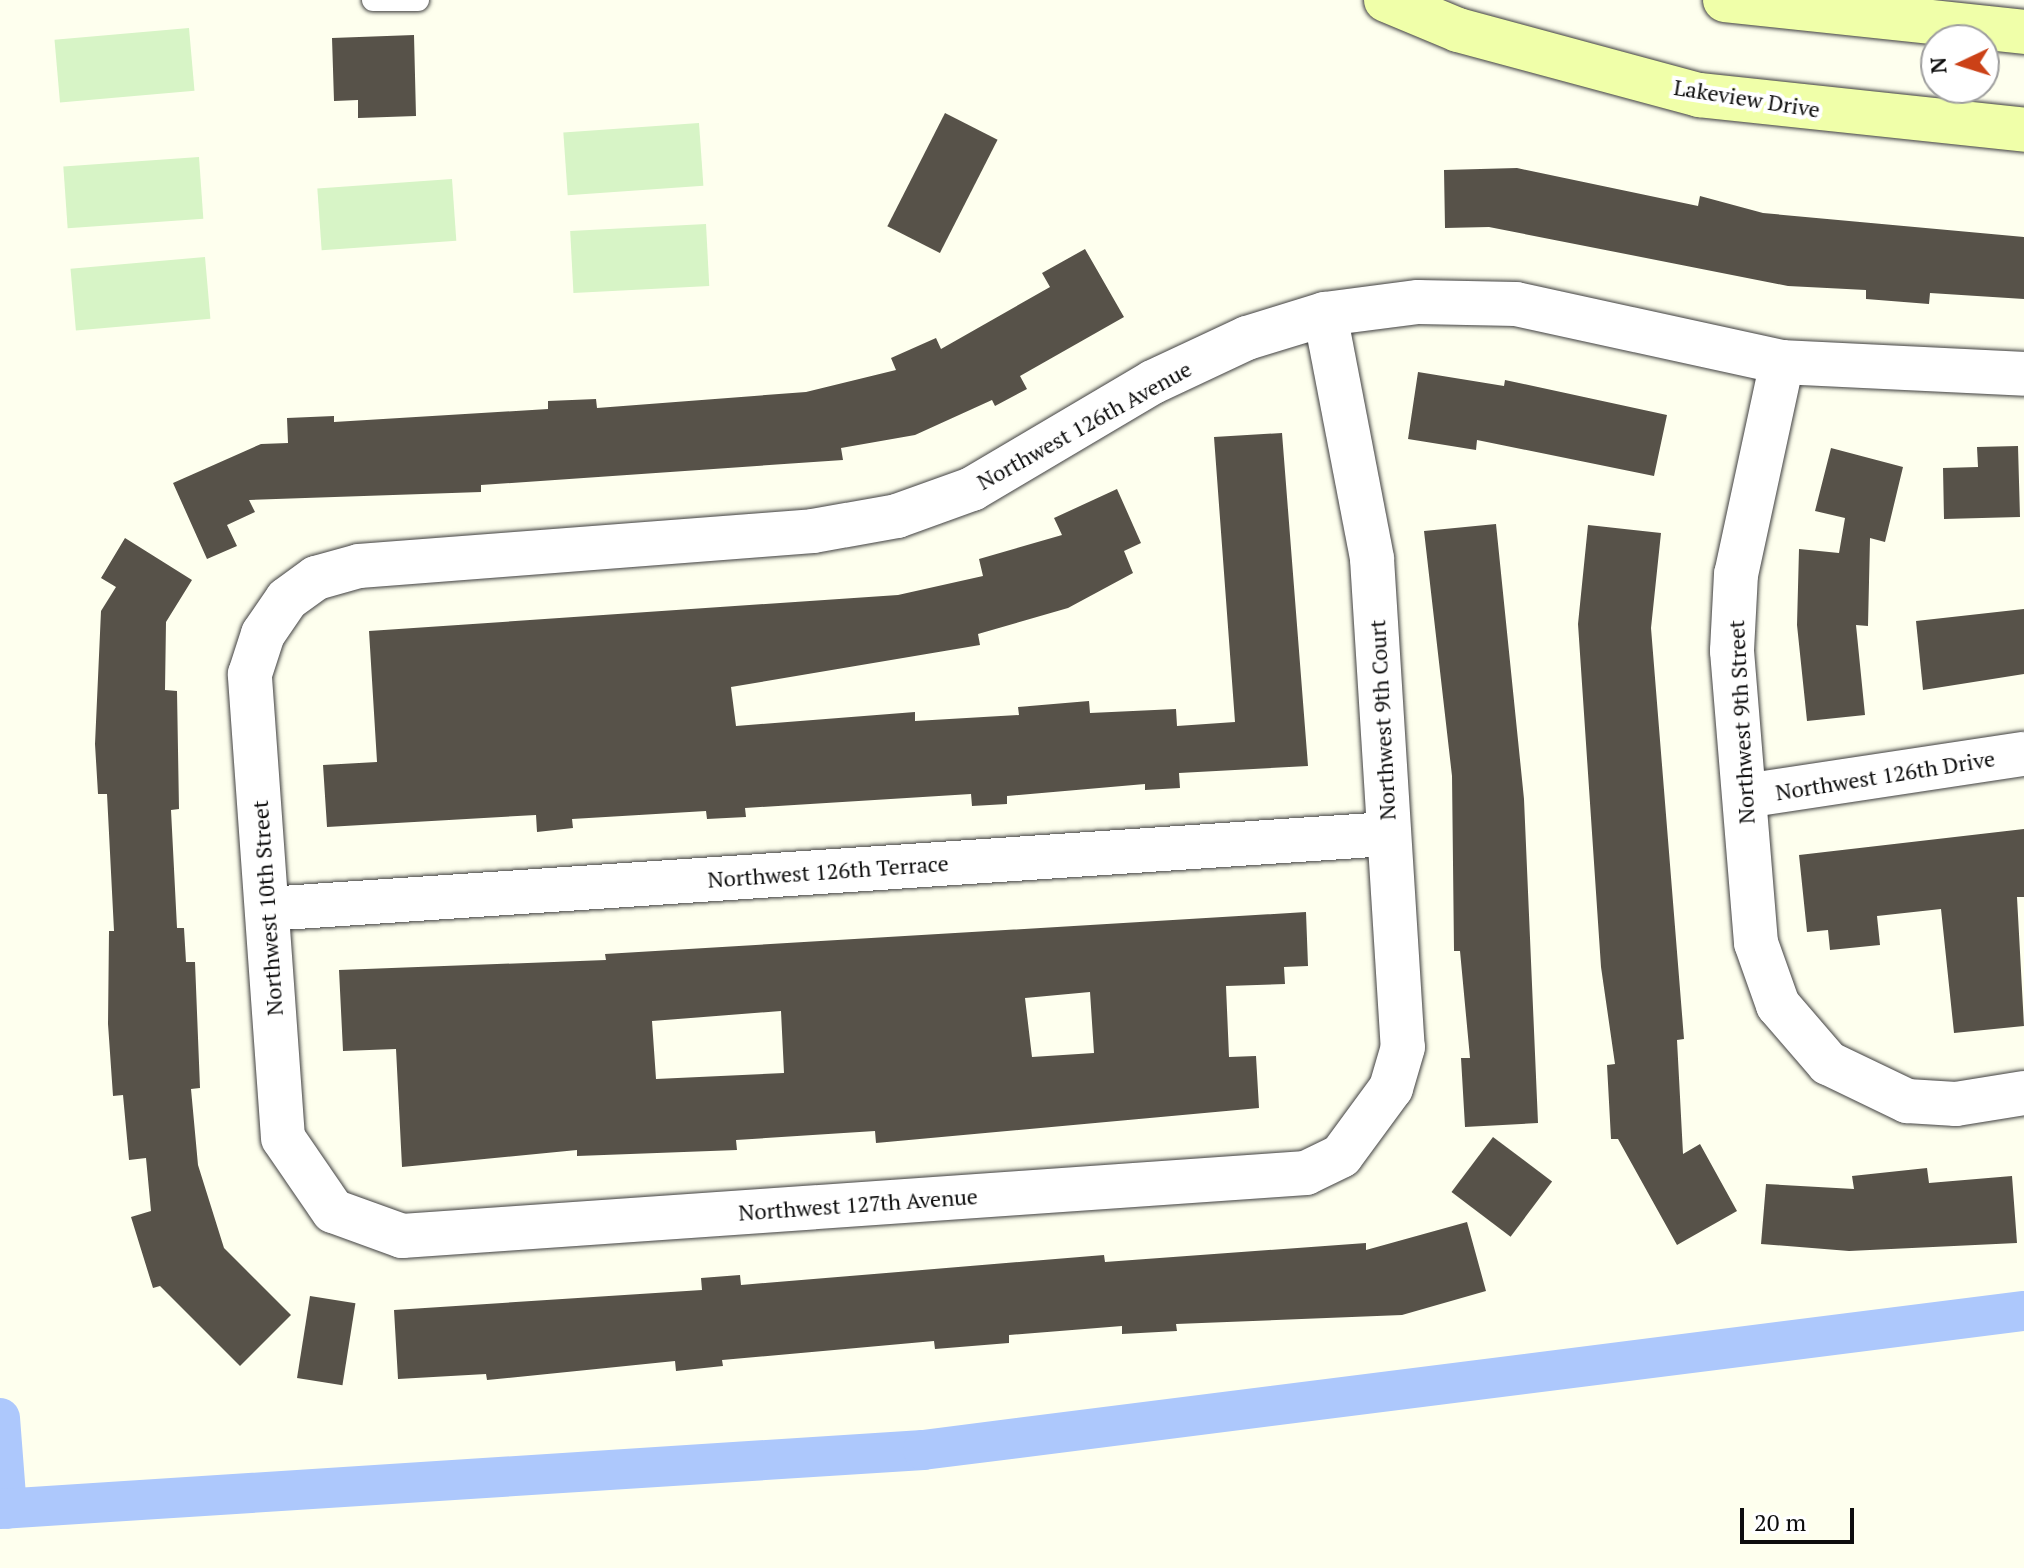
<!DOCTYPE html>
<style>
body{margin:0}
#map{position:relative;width:2024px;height:1568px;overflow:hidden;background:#feffee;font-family:"PT Serif",serif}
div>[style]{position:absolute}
.pitch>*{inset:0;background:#d7f4c6;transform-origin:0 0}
.canal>*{height:40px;margin:-20px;padding:0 20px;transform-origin:20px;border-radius:20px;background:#adc8fc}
.building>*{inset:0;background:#575249;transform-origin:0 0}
.roads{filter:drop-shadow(0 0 2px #404040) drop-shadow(0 0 2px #404040)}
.lane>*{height:22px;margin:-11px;padding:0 11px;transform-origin:11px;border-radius:11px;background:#fff}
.street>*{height:44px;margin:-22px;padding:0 22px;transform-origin:22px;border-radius:22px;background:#fff}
.secondary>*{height:44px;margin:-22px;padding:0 22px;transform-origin:22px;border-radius:22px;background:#f0ffa9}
span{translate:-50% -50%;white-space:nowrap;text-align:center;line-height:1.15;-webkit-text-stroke:8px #fff;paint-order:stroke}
.street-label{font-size:22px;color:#0d0d0d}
.north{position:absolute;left:1920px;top:24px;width:80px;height:80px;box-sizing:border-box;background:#fff;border:2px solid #9e9e9e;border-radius:50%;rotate:266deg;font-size:22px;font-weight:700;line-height:32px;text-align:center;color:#0d0d0d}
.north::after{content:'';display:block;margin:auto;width:28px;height:36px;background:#cb4117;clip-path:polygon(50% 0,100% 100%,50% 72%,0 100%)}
.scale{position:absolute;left:1740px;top:1508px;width:114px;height:36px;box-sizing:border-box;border:4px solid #0d0d0d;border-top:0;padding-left:10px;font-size:24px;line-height:28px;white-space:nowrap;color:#0d0d0d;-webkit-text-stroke:6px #fff;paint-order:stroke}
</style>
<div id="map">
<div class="pitch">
<div style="left:189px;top:28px;width:63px;height:135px;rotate:85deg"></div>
<div style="left:699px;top:123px;width:63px;height:136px;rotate:86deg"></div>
<div style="left:199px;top:157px;width:62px;height:136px;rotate:86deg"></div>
<div style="left:452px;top:179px;width:62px;height:135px;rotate:86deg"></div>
<div style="left:706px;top:224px;width:62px;height:136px;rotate:87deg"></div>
<div style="left:205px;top:257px;width:62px;height:135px;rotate:85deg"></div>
</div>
<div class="canal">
<div style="left:0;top:1418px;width:91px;rotate:85.6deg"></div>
<div style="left:0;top:1509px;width:925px;rotate:-3.66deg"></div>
<div style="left:923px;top:1450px;width:1110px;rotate:-7.2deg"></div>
</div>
<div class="building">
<div style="clip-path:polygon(414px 35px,416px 116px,358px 118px,358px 100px,334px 101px,332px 38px)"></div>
<div style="left:945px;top:113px;width:59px;height:127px;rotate:27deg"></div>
<div style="clip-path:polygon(1517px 168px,1698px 206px,1700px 196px,1763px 213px,2024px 237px,2024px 299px,1930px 293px,1929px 304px,1866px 299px,1866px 290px,1788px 286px,1489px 227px,1445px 228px,1444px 170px)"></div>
<div style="clip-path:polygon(1085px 249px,1124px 317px,1020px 376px,1027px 389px,995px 406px,992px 400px,915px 435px,841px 448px,843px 460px,481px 485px,481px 492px,249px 500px,255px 512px,227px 525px,237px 546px,207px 559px,173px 483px,261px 444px,288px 443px,287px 418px,334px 416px,334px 422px,548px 409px,548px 401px,596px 399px,597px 408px,806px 392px,896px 370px,891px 358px,936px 338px,941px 349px,1050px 287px,1042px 273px)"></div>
<div style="clip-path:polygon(1418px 372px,1504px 386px,1505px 380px,1667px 415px,1654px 476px,1477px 440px,1476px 450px,1408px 439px)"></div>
<div style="clip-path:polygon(1282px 433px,1308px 766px,1179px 773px,1180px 788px,1145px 790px,1145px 784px,1007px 796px,1007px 804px,972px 806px,971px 794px,745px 808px,746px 817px,707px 819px,706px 811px,572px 819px,573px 828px,537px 832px,536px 815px,327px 827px,323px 765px,377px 762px,369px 631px,898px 595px,983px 576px,979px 559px,1062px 535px,1054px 518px,1117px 489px,1141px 543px,1124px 551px,1133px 573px,1068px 608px,978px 634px,980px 645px,731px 687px,736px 726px,915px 712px,915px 721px,1019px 715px,1018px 707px,1089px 701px,1090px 713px,1176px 709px,1177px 726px,1235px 722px,1214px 437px)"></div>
<div style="clip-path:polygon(2018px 446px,2020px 517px,1944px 519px,1943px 468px,1978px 467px,1977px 447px)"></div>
<div style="clip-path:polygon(1831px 448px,1903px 467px,1885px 542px,1870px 538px,1868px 626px,1856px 625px,1865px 715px,1807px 721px,1797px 625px,1799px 549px,1839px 553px,1845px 518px,1815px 511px)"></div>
<div style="clip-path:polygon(1496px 524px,1524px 799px,1538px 1123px,1465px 1127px,1461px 1058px,1470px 1058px,1460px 951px,1454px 951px,1452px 776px,1424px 531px)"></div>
<div style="clip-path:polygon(1588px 525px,1661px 533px,1651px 628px,1684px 1039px,1677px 1040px,1683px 1154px,1700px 1144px,1737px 1211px,1677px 1245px,1618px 1139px,1611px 1139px,1607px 1065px,1615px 1064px,1601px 967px,1578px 624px)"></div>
<div style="clip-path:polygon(125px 538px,192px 580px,166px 622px,165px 690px,177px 691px,179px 809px,171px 810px,177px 928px,184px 928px,186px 962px,195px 962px,200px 1088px,191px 1089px,198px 1165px,224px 1248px,291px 1315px,240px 1366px,160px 1286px,153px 1288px,131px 1217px,151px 1211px,146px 1158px,129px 1160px,123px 1095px,113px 1096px,108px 1024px,109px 931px,114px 931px,107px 794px,98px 794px,95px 744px,101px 611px,116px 587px,101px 578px)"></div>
<div style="clip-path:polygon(2024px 609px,2024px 674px,1923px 690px,1916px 621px)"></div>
<div style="clip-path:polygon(2024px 829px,2024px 897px,2017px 897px,2024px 1026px,1954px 1033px,1941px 909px,1877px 916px,1880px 945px,1830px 950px,1828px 930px,1807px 932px,1799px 855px)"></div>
<div style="clip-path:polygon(evenodd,1306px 912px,1308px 966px,1284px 967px,1285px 984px,1226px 986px,1229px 1057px,1256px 1056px,1259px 1108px,876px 1143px,875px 1131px,736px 1140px,737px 1150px,577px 1156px,577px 1150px,402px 1167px,396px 1049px,343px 1051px,339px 970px,606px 960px,605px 954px,1306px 912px,1090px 992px,1094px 1053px,1032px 1057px,1025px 998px,1090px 992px,1306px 912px,781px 1011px,784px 1073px,656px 1079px,652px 1021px,781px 1011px)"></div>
<div style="left:1493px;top:1137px;width:74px;height:69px;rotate:37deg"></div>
<div style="clip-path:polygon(1927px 1168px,1929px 1183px,2012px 1176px,2017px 1243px,1849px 1251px,1761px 1244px,1766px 1184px,1854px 1189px,1852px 1176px)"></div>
<div style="clip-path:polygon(1467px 1222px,1486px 1291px,1402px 1315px,1176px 1324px,1177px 1331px,1122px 1334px,1122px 1326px,1009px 1335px,1009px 1343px,935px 1349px,934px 1341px,722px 1360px,723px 1366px,676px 1371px,675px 1361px,487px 1380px,486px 1374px,398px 1379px,394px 1310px,702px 1290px,701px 1278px,740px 1275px,741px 1285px,1104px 1255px,1105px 1262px,1366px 1243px,1366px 1250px)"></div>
<div style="left:310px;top:1296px;width:46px;height:83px;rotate:9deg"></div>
</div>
<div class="roads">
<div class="lane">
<div style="left:373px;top:0;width:45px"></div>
</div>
<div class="street">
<div style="left:1325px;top:314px;width:249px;rotate:79.1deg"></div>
<div style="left:1372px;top:559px;width:489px;rotate:86.4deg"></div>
<div style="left:1403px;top:1047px;width:43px;rotate:106.3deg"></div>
<div style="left:1391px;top:1088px;width:84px;rotate:126.3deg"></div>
<div style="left:1341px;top:1156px;width:39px;rotate:154deg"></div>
<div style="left:1306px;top:1173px;width:906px;rotate:176.01deg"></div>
<div style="left:402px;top:1236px;width:73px;rotate:-160.1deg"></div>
<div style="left:333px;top:1211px;width:88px;rotate:-124.4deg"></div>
<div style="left:283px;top:1138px;width:465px;rotate:-94.1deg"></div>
<div style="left:250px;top:674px;width:42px;rotate:-72deg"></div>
<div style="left:263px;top:634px;width:42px;rotate:-55.6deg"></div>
<div style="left:287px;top:599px;width:36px;rotate:-36deg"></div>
<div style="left:316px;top:578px;width:45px;rotate:-15.6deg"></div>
<div style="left:359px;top:566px;width:455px;rotate:-4.4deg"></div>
<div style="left:813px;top:531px;width:85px;rotate:-10.1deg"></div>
<div style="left:897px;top:516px;width:80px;rotate:-19.8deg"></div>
<div style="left:972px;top:489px;width:210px;rotate:-30.6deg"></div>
<div style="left:1153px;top:382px;width:104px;rotate:-25.1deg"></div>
<div style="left:1247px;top:338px;width:82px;rotate:-17.1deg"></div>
<div style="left:1325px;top:314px;width:94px;rotate:-7.4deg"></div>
<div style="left:1418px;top:302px;width:98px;rotate:1.2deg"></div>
<div style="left:1516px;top:304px;width:272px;rotate:12.3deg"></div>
<div style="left:1782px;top:362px;width:242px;rotate:2.8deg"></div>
<div style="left:1782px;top:362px;width:217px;rotate:102.2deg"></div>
<div style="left:1736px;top:574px;width:77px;rotate:93deg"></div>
<div style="left:1732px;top:651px;width:293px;rotate:85.3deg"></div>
<div style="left:1756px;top:943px;width:66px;rotate:70.5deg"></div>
<div style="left:1778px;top:1005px;width:77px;rotate:49.2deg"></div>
<div style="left:1828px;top:1063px;width:88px;rotate:25.7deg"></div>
<div style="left:1907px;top:1101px;width:49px;rotate:3.5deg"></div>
<div style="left:1956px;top:1104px;width:69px;rotate:-9.2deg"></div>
<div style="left:1745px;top:796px;width:282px;rotate:-8.6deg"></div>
<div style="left:267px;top:909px;width:1124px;rotate:-3.83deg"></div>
</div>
<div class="secondary">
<div style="left:1386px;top:0;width:78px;rotate:22.6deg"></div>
<div style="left:1458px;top:30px;width:250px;rotate:15.1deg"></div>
<div style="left:1699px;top:95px;width:327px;rotate:6.1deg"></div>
<div style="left:1725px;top:0;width:301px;rotate:6.1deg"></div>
</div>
</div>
<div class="street-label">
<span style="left:1747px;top:98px;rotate:9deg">Lakeview Drive</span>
<span style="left:1084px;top:425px;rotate:-29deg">Northwest 126th Avenue</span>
<span style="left:1382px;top:720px;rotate:-93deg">Northwest 9th Court</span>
<span style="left:1741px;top:722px;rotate:-93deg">Northwest 9th Street</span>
<span style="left:1885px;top:775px;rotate:-9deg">Northwest 126th Drive</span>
<span style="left:828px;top:871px;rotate:-4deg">Northwest 126th Terrace</span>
<span style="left:267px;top:908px;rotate:-94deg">Northwest 10th Street</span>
<span style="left:858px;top:1204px;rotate:-4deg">Northwest 127th Avenue</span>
</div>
<div class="north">N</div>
<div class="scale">20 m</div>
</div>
